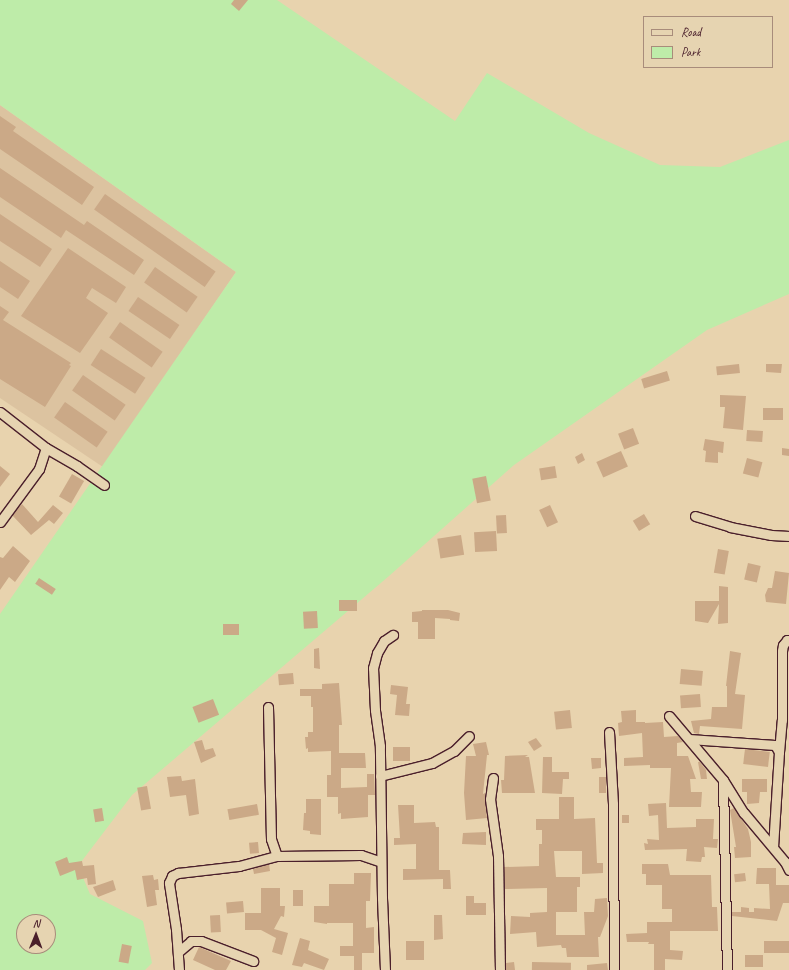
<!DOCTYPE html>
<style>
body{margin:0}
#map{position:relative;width:789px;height:970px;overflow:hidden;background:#e8d3ae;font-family:Caveat,sans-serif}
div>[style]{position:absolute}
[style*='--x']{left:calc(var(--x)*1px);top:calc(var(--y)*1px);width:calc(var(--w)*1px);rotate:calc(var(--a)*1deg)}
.built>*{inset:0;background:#dcc3a0}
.green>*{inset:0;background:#beeca9}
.building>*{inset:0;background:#cba987;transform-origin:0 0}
.roads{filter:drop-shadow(1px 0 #4a1f2b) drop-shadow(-1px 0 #4a1f2b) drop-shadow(0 1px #4a1f2b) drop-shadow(0 -1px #4a1f2b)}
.minor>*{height:9px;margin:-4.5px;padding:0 4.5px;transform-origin:4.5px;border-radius:4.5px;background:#e6d4b1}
span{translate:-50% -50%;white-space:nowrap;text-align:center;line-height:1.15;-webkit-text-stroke:3.5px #e6d4b1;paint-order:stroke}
.legend{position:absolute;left:643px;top:16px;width:130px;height:52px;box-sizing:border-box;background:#e6d4b1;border:1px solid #a88c7b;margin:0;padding:5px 7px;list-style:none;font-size:12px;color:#4a1f2b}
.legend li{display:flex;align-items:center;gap:8px;height:20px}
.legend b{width:20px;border:1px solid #a88c7b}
.north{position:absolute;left:16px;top:914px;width:40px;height:40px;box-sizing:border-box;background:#e6d4b1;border:1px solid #a88c7b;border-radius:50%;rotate:1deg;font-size:11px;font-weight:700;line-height:16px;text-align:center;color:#4a1f2b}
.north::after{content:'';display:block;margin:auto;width:14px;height:18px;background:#4a1f2b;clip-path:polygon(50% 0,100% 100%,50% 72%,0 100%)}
</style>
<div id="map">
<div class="built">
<div style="clip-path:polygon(0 105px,236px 272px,103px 467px,0 398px)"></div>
</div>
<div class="green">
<div style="clip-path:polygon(evenodd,0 0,277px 0,455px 121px,487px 73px,589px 133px,660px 165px,720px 167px,789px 140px,789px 294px,707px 330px,514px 465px,389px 576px,132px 795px,78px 866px,90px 894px,143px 921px,152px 963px,145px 970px,0 970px,0 614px,236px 272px,0 105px,0 0,24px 922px,48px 922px,48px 946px,24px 946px,24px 922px)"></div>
</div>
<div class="building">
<div style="clip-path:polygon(234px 0,248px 0,239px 11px,231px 4px)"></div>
<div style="clip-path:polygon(0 116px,16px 127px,13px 131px,94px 187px,82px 205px,0 149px)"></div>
<div style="clip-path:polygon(0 168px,84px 225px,87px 221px,144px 260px,134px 275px,66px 230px,61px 238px,0 197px)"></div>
<div style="left:105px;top:194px;width:135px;height:19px;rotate:35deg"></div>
<div style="clip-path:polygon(0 214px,52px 249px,40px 267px,0 241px)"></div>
<div style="clip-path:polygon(68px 248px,126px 287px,116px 303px,92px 288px,86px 298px,108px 313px,80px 353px,21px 316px)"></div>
<div style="clip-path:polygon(0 261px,30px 281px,18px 299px,0 287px)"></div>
<div style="left:155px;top:267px;width:52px;height:19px;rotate:35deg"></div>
<div style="left:138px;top:297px;width:50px;height:17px;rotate:34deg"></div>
<div style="clip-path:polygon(0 306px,9px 312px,3px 320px,71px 363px,69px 365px,71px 366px,45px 407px,0 379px)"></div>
<div style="left:120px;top:322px;width:52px;height:19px;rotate:35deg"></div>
<div style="left:101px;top:349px;width:53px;height:19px;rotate:33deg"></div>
<div style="left:739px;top:364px;width:9px;height:23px;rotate:84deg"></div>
<div style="clip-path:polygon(766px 364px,782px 364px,781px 373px,766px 372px)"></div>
<div style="left:667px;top:371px;width:10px;height:27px;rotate:73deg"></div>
<div style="left:83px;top:375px;width:52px;height:19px;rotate:35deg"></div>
<div style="clip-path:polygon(720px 395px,746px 396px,743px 430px,723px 428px,725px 407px,720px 407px)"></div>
<div style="left:65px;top:402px;width:52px;height:19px;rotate:35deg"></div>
<div style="left:763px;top:408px;width:20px;height:12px"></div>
<div style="left:633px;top:428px;width:17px;height:16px;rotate:69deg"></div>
<div style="left:747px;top:430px;width:16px;height:11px;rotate:4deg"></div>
<div style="clip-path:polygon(705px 439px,724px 442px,723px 453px,718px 452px,718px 463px,705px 462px,706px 451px,703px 450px)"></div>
<div style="clip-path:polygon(782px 448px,789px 449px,789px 456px,782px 455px)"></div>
<div style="left:621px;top:451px;width:17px;height:27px;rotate:66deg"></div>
<div style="clip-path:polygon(582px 453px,585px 460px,578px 464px,575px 457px)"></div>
<div style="left:747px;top:458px;width:16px;height:16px;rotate:15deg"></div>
<div style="clip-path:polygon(0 466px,10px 474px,0 487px)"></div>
<div style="left:555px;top:466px;width:12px;height:16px;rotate:81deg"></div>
<div style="left:72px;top:474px;width:14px;height:26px;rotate:30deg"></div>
<div style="left:486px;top:476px;width:25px;height:14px;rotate:79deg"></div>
<div style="clip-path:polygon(22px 504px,38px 522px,53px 505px,63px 513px,54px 524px,49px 520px,31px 535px,12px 515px)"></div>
<div style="left:550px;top:505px;width:19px;height:12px;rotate:65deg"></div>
<div style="left:644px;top:514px;width:12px;height:13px;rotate:59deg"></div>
<div style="left:506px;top:515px;width:18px;height:10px;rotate:87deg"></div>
<div style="left:496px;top:531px;width:20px;height:22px;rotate:87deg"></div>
<div style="left:461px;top:535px;width:20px;height:24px;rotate:81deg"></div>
<div style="clip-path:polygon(13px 546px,30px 561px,15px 582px,9px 577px,0 590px,0 557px,3px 558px)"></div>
<div style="left:718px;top:549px;width:11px;height:24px;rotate:10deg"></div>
<div style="left:748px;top:563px;width:13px;height:17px;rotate:13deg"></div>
<div style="clip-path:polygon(775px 571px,789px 573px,786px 604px,766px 602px,765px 595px,768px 588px,772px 588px)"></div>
<div style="left:39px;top:578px;width:20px;height:7px;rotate:33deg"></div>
<div style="clip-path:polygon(719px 586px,728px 587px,728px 623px,718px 624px,719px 604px,708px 623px,695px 621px,695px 601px,719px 601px)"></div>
<div style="left:339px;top:600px;width:18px;height:11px"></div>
<div style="clip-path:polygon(422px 610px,448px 610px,460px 613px,459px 621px,450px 620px,450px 619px,435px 618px,435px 639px,418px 639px,418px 622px,412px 622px,412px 612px,422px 611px)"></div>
<div style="left:317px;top:611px;width:17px;height:14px;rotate:87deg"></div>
<div style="left:223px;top:624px;width:16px;height:11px"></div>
<div style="clip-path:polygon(319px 648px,320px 669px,314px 668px,314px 649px)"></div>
<div style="clip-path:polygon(730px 651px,741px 653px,735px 694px,745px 695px,742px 729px,700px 726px,699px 734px,694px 733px,691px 721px,711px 719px,712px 707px,727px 707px,727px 686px,726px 686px)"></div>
<div style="left:681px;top:669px;width:22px;height:15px;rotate:5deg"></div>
<div style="left:293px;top:673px;width:11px;height:15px;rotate:85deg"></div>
<div style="clip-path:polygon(339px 683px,342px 725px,339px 725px,339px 753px,365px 753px,366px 768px,341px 768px,341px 788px,367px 787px,367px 774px,374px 774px,375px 795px,368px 795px,368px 817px,341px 819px,341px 813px,338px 814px,338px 797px,327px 797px,327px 775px,331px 775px,331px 751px,308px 752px,308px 748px,306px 749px,305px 737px,308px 737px,308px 732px,313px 732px,313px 707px,311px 707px,311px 696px,300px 696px,300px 689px,322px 689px,322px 684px)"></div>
<div style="clip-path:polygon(391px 685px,408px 687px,406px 704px,410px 704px,409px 716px,395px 715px,397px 695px,390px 694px)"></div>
<div style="left:700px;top:694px;width:13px;height:20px;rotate:86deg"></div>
<div style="left:213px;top:699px;width:17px;height:22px;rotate:69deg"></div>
<div style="left:570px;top:710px;width:18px;height:16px;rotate:84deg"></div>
<div style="clip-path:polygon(636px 710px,636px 722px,645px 722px,645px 723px,663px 722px,664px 737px,678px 736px,683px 742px,677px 743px,677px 756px,688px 756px,696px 779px,690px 779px,691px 792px,702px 792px,701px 807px,669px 807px,671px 768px,650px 768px,650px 765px,624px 766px,624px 758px,643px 757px,642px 733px,619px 736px,618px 723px,622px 722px,621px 711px)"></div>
<div style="clip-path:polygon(536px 738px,542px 746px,534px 751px,528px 742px)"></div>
<div style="clip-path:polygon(202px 740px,205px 750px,213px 748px,216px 756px,201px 763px,194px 742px)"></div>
<div style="clip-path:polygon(486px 742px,489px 755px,487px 755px,483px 794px,485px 793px,487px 818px,466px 820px,464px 793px,466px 756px,476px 756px,473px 744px)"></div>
<div style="left:410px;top:747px;width:14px;height:17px;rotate:90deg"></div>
<div style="left:745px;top:749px;width:25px;height:15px;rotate:7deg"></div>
<div style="clip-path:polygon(528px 755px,525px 757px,529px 757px,535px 793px,502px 793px,501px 780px,504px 780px,505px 756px)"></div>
<div style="clip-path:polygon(543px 757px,552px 757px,552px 772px,569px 772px,569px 779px,563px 779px,562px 794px,542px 793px)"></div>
<div style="clip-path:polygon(591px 758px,601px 758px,601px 768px,592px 769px)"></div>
<div style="clip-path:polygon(698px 762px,700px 762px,706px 770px,707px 779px,701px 779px)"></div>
<div style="clip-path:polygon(181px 776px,182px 781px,195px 779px,199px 814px,189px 816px,186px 795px,170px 797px,167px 777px)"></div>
<div style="left:599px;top:777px;width:7px;height:16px"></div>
<div style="clip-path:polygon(742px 779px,767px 779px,767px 792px,760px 792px,759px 803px,747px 804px,747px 792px,742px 792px)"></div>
<div style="left:147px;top:786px;width:23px;height:10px;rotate:80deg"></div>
<div style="clip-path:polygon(559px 797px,574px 797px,574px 819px,595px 818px,597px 863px,603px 863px,603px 873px,582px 874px,582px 851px,554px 851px,556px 877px,580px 877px,580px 887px,577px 887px,577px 912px,556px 912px,556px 935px,585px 935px,584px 912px,594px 912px,595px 899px,607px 898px,608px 916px,600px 937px,598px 937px,599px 957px,567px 957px,566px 948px,562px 948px,561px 945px,537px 947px,536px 932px,510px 934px,511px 916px,530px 917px,530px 913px,547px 912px,547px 888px,505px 889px,504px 867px,539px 866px,539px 844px,542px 844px,542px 830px,536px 830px,536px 819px,559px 819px)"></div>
<div style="clip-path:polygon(306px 799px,321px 799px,321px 835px,310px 834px,310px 831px,303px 830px,304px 813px,306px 813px)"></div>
<div style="clip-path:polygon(666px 803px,667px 828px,696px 827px,696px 819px,714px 819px,713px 839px,718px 839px,717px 848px,704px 847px,705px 857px,702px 857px,701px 862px,686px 861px,687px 849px,645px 850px,644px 843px,648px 844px,647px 839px,659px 840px,658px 815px,649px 816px,648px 804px)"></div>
<div style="left:257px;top:804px;width:11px;height:30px;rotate:80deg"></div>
<div style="clip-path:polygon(398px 805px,414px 805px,414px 823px,435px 822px,436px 827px,439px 827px,439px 870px,450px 870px,451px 889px,443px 889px,443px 879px,403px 880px,403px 869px,416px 869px,416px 844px,394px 845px,394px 838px,400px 838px)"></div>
<div style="left:102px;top:808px;width:13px;height:9px;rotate:81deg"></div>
<div style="clip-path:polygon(734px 808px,748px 829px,751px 842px,751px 857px,735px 858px,734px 847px,736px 847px,730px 810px)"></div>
<div style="left:622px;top:815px;width:7px;height:8px"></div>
<div style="clip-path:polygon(486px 832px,486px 845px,462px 844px,463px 833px)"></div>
<div style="left:258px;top:842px;width:11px;height:9px;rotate:85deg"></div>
<div style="clip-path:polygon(67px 857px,69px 863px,82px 861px,83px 866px,94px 865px,96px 884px,88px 885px,87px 878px,77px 880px,75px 870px,60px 876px,55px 862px)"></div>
<div style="clip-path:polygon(269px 864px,270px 871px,254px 874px,253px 869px)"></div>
<div style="clip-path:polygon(642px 864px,668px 864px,670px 875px,711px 875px,712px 907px,717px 907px,718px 931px,670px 931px,670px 950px,683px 951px,682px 960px,665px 959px,665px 970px,654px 970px,654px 944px,648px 944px,649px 942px,627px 942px,626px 934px,647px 933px,647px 922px,672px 922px,672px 909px,662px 909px,662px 885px,646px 885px,646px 874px,642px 874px)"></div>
<div style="clip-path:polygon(757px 868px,776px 868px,776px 885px,789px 885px,789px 903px,783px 903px,777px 921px,732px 916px,732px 912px,741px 912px,741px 907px,749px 908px,749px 912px,754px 912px,754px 908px,770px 909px,769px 884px,756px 884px)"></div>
<div style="clip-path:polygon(354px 873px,371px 873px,370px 901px,366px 901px,366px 928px,374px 927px,374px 953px,362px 953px,362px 970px,354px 970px,354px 956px,340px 956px,340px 946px,353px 946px,353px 923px,327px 923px,327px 924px,314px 922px,314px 906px,329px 906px,329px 884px,354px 884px)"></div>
<div style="left:745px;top:873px;width:8px;height:11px;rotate:83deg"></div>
<div style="clip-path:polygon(153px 875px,154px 880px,158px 879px,159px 890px,155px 890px,157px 905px,147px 907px,142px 876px)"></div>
<div style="clip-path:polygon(113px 880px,116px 890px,98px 897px,93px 887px)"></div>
<div style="clip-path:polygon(261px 888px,280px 888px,280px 906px,285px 906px,284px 917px,281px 916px,274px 929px,288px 933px,282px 955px,272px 952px,276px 938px,261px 930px,245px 930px,245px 913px,261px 913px)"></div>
<div style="left:293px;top:890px;width:10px;height:16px"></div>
<div style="clip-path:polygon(466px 896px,474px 896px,474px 903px,486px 903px,486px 915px,466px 915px)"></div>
<div style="left:243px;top:901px;width:11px;height:17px;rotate:85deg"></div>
<div style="left:220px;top:915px;width:17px;height:10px;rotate:87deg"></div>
<div style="clip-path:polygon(434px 915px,442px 915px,443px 939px,434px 940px)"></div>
<div style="clip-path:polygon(300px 938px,310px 941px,308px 950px,329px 959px,324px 970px,304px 963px,302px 967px,292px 965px)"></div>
<div style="left:406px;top:941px;width:18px;height:19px"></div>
<div style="left:764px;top:941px;width:25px;height:12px"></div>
<div style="left:122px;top:944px;width:10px;height:18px;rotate:11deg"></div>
<div style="clip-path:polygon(199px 947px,231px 961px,226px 970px,215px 970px,193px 960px)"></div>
<div style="left:745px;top:955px;width:18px;height:12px"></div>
<div style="clip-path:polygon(514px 962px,515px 970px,506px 970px,506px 963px)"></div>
<div style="left:532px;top:962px;width:39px;height:8px;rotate:1deg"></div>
<div style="clip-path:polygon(607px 963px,608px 970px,587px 970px,587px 965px)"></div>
</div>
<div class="roads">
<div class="minor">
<div style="--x:0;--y:412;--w:58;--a:38"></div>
<div style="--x:46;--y:448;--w:36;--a:30"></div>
<div style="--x:77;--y:466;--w:33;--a:35"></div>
<div style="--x:695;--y:516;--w:37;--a:17"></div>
<div style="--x:730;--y:527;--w:42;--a:11"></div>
<div style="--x:771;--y:535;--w:18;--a:3"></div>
<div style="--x:0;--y:522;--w:66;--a:-53.7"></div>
<div style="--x:39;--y:469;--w:22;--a:-72"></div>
<div style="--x:268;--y:707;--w:132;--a:88.7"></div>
<div style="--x:271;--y:839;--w:18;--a:71"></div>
<div style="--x:277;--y:856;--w:84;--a:-0.7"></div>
<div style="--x:361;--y:855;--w:21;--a:19"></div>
<div style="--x:669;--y:716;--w:84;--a:49.8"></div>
<div style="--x:723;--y:780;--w:39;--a:58"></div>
<div style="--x:744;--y:813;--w:64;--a:50.1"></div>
<div style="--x:785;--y:862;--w:9;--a:63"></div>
<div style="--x:609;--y:732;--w:72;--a:86.8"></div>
<div style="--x:613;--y:804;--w:166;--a:89.7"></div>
<div style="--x:689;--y:739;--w:86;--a:4"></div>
<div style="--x:775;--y:745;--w:8;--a:60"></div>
<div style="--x:779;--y:752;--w:95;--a:93.6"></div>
<div style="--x:779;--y:752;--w:32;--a:-85"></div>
<div style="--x:782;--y:720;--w:69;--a:-90"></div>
<div style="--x:782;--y:651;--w:6;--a:-81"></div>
<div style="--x:783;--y:645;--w:6;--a:-51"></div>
<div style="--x:787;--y:640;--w:2;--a:0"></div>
<div style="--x:380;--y:776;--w:54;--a:-14"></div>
<div style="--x:432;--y:763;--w:25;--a:-29"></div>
<div style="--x:454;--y:751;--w:21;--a:-45"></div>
<div style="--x:493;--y:778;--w:21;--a:98"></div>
<div style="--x:490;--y:799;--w:58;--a:82"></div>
<div style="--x:498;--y:856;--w:114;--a:89"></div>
<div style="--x:723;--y:781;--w:189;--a:88.8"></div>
<div style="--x:178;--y:952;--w:17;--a:-40"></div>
<div style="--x:191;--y:941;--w:10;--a:0"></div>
<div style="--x:201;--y:941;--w:56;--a:21"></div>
<div style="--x:179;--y:970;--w:41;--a:-94.2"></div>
<div style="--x:176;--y:929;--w:47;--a:-98.7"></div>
<div style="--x:169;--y:883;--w:8;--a:-67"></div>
<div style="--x:172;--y:876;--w:7;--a:-27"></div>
<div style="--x:178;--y:873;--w:61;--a:-6.5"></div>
<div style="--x:239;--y:866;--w:39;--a:-15"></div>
<div style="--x:385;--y:970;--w:72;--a:-92.4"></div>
<div style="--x:382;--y:898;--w:152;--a:-90.8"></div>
<div style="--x:380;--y:746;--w:36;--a:-98"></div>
<div style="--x:375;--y:710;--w:42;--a:-92.7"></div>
<div style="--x:373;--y:668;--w:16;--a:-75"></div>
<div style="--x:377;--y:653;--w:14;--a:-60"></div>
<div style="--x:384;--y:641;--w:11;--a:-34"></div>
</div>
</div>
<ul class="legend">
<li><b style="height:5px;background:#e6d4b1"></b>Road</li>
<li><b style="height:11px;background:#beeca9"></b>Park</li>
</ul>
<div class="north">N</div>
</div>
